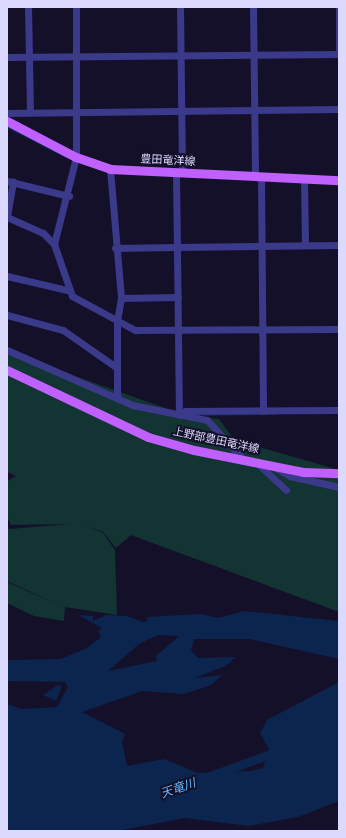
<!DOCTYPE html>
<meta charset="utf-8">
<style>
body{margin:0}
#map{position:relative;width:346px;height:838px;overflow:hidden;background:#14102a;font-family:Mulish,"Noto Sans JP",sans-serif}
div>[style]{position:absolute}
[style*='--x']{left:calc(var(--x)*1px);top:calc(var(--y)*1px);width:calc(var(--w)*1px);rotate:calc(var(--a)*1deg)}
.green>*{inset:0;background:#123432}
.water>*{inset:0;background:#0b254e}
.stream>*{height:1.5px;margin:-0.75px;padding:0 0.75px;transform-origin:0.75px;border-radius:0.75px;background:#0b254e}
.river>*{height:9px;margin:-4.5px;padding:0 4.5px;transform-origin:4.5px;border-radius:4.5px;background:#0b254e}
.minor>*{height:7px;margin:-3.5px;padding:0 3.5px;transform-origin:3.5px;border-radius:3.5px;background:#3a398a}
.major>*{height:9px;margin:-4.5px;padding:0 4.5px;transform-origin:4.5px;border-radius:4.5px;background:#c060ff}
span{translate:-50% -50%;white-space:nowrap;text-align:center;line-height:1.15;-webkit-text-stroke:4px #14102a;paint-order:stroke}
.street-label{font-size:11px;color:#dcd9ff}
.water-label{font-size:12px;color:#67bcff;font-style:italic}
.frame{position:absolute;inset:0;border:8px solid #dcd9ff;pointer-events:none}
</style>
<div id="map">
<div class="green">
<div style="clip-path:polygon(7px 352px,185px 415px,219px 419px,232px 437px,249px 444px,339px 470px,339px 612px,131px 535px,116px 548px,103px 532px,86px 526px,103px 533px,115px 550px,117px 615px,65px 607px,64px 621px,34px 616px,7px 603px,7px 582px,59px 605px,7px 581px,7px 525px,9px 529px,70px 524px,11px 525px,7px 517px,7px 481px,16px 476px,7px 472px)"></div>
</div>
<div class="water">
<div style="clip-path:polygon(evenodd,244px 611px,339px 621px,339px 659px,250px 639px,194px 639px,191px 650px,198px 658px,236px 657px,225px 666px,195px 678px,222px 675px,211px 685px,184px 694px,142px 691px,82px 712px,125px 734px,122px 742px,127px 766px,164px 759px,198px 773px,251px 771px,263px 768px,269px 749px,260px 733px,267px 720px,339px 682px,339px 801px,298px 817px,249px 826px,185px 818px,117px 831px,7px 831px,7px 704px,22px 709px,57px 707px,68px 687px,65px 682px,7px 681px,7px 660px,61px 659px,87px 648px,101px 637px,98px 632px,102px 628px,78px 615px,93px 616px,93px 621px,106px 615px,127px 616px,143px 622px,147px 621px,147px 617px,201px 614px,218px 618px,244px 611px,158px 635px,179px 636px,156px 656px,157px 661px,108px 671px,139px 644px,158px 635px)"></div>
<div style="clip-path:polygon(58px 685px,62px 686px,56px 701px,43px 695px)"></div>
</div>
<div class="stream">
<div style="--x:7;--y:127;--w:66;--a:27"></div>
<div style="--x:203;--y:415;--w:74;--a:-0.8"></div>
</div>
<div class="river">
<div style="--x:210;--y:776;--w:72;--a:-20.2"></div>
</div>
<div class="minor">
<div style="--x:28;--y:7;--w:104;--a:88.9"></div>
<div style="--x:180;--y:7;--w:166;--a:89.3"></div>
<div style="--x:253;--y:7;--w:170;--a:89.3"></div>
<div style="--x:339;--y:7;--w:47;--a:90"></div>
<div style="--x:7;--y:57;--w:332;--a:-0.5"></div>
<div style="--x:7;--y:113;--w:332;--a:-0.7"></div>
<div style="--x:110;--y:169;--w:129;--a:85.1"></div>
<div style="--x:121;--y:298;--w:23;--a:100"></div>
<div style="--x:117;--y:321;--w:77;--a:90"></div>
<div style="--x:261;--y:178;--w:233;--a:89.5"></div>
<div style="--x:304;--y:179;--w:66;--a:89.1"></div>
<div style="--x:7;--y:181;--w:64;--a:13.6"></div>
<div style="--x:7;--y:216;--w:35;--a:-80"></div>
<div style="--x:7;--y:217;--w:39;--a:24"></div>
<div style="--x:43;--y:233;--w:16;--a:45"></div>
<div style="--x:54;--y:244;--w:55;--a:70.9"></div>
<div style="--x:72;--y:296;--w:72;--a:28.4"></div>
<div style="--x:135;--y:330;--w:204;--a:-0.3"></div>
<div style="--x:54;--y:244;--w:90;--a:-75.8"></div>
<div style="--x:76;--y:157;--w:150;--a:-90"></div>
<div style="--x:115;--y:248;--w:62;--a:-0.9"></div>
<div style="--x:177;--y:247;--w:74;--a:-90.8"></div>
<div style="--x:7;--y:276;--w:62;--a:13.1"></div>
<div style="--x:121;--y:298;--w:57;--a:-1"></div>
<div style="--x:7;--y:315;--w:58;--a:15"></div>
<div style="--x:63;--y:330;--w:66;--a:35.1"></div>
<div style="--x:7;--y:350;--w:137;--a:23.7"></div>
<div style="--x:132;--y:405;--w:76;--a:11.3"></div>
<div style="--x:207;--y:420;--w:52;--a:47.4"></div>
<div style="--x:185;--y:411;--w:154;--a:-0.4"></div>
<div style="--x:179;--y:415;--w:168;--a:-90.7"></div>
<div style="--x:177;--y:247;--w:162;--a:-0.7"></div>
<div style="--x:256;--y:462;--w:41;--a:43"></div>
<div style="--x:272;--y:466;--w:21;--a:29"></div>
<div style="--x:290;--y:476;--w:50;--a:12.7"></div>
</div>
<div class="major">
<div style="--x:7;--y:121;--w:78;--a:27.6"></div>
<div style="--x:76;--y:157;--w:36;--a:19"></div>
<div style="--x:110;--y:169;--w:229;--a:2.8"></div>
<div style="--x:7;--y:370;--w:156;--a:25.4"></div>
<div style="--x:148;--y:437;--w:48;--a:15.8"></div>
<div style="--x:194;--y:450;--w:111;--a:11.4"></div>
<div style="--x:303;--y:472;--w:36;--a:2"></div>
</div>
<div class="street-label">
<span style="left:168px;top:160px;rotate:3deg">豊田竜洋線</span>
<span style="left:216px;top:440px;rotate:12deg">上野部豊田竜洋線</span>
</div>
<div class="water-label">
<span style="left:178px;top:788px;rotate:-19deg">天竜川</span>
</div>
<div class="frame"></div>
</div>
